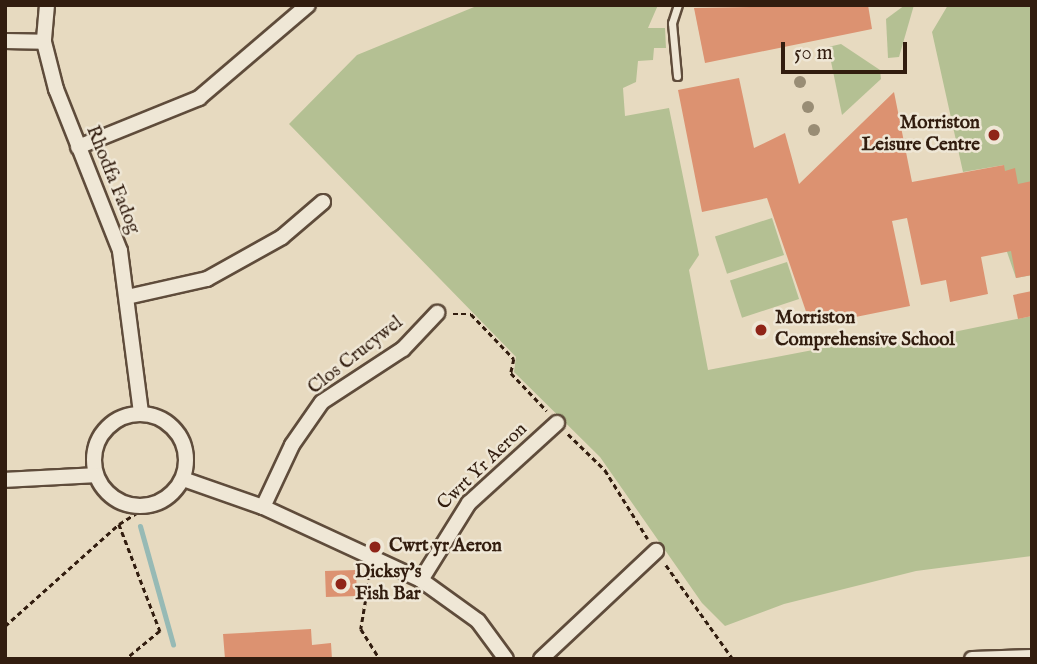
<!DOCTYPE html>
<style>
body{margin:0}
#map{position:relative;width:1037px;height:664px;overflow:hidden;background:#e7dac0;font-family:"IM FELL English",serif}
div>[style]{position:absolute}
[style*='--x']{left:calc(var(--x)*1px);top:calc(var(--y)*1px);width:calc(var(--w)*1px);rotate:calc(var(--a)*1deg)}
.green>*{inset:0;background:#b4c093;transform-origin:0 0}
.stream>*{height:5px;margin:-2.5px;padding:0 2.5px;transform-origin:2.5px;border-radius:2.5px;background:#97bab5}
.building>*{inset:0;background:#dc9271;transform-origin:0 0}
.path>*{height:2.5px;margin-top:-1.25px;transform-origin:0;background:repeating-linear-gradient(90deg,#321d0f 0 5px,transparent 0 8.5px)}
.roads{filter:drop-shadow(2px 0 #5f4c3b) drop-shadow(-2px 0 #5f4c3b) drop-shadow(0 2px #5f4c3b) drop-shadow(0 -2px #5f4c3b)}
.lane>*{height:7px;margin:-3.5px;padding:0 3.5px;transform-origin:3.5px;border-radius:3.5px;background:#efe7d6}
.street>*{height:14px;margin:-7px;padding:0 7px;transform-origin:7px;border-radius:7px;background:#efe7d6}
.street>.ring{margin:-7px;padding:0;box-sizing:content-box;background:none;border:14px solid #efe7d6;border-radius:50%}
.trees>*{width:12px;height:12px;margin:-6px;border-radius:50%;background:#998d75}
.dots>*{width:19px;height:19px;translate:-50% -50%;box-sizing:border-box;border:4px solid #efe7d6;border-radius:50%}
span{translate:-50% -50%;white-space:nowrap;text-align:center;line-height:1.15;-webkit-text-stroke:5px #efe7d6;paint-order:stroke}
.poi-label{font-size:19px;color:#321d0f;font-weight:700}
.right{translate:-100% -50%;text-align:right}
.left{translate:0 -50%;text-align:left}
.street-label{font-size:19px;color:#321d0f}
.frame{position:absolute;inset:0;border:7px solid #321d0f;pointer-events:none}
.scale{position:absolute;left:781px;top:42px;width:126px;height:32px;box-sizing:border-box;border:4px solid #321d0f;border-top:0;padding-left:9px;font-size:21px;line-height:24px;white-space:nowrap;color:#321d0f;-webkit-text-stroke:5px #efe7d6;paint-order:stroke}
</style>
<div id="map">
<div class="green">
<div style="clip-path:polygon(479px 5px,658px 5px,648px 28px,665px 28px,666px 48px,654px 48px,653px 60px,638px 61px,636px 82px,623px 88px,625px 116px,669px 108px,699px 255px,689px 270px,708px 370px,886px 336px,900px 343px,1032px 316px,1032px 556px,916px 571px,784px 604px,725px 626px,702px 603px,600px 457px,514px 372px,516px 357px,289px 124px,357px 55px)"></div>
<div style="clip-path:polygon(905px 5px,914px 5px,899px 57px,888px 58px,886px 19px)"></div>
<div style="clip-path:polygon(948px 5px,1032px 5px,1032px 275px,1016px 278px,1007px 252px,994px 185px,1004px 165px,963px 172px,932px 32px)"></div>
<div style="clip-path:polygon(841px 44px,880px 70px,881px 79px,842px 115px,828px 47px)"></div>
<div style="left:772px;top:218px;width:39px;height:60px;rotate:72deg"></div>
<div style="left:787px;top:262px;width:39px;height:60px;rotate:72deg"></div>
</div>
<div class="stream">
<div style="--x:140;--y:526;--w:123;--a:74.4"></div>
</div>
<div class="building">
<div style="clip-path:polygon(868px 5px,872px 29px,705px 63px,694px 8px)"></div>
<div style="clip-path:polygon(739px 78px,754px 148px,785px 133px,799px 184px,894px 92px,912px 182px,1004px 165px,1005px 171px,1015px 168px,1018px 184px,1032px 181px,1032px 275px,1016px 278px,1011px 251px,981px 257px,988px 294px,950px 302px,946px 280px,921px 285px,907px 218px,892px 221px,910px 306px,811px 326px,767px 198px,702px 212px,678px 90px)"></div>
<div style="clip-path:polygon(1032px 291px,1032px 316px,1018px 319px,1013px 295px)"></div>
<div style="left:356px;top:570px;width:26px;height:31px;rotate:88deg"></div>
<div style="clip-path:polygon(311px 629px,312px 645px,331px 643px,332px 659px,225px 659px,223px 634px)"></div>
</div>
<div class="path">
<div style="--x:453;--y:314;--w:18;--a:0"></div>
<div style="--x:471;--y:314;--w:62;--a:46.3"></div>
<div style="--x:514;--y:359;--w:14;--a:102"></div>
<div style="--x:511;--y:373;--w:52;--a:46.5"></div>
<div style="--x:568;--y:434;--w:52;--a:44.2"></div>
<div style="--x:605;--y:470;--w:81;--a:58.1"></div>
<div style="--x:119;--y:524;--w:115;--a:69"></div>
<div style="--x:160;--y:631;--w:44;--a:140.5"></div>
<div style="--x:666;--y:565;--w:115;--a:54.5"></div>
<div style="--x:370;--y:575;--w:55;--a:99.5"></div>
<div style="--x:361;--y:629;--w:36;--a:58"></div>
<div style="--x:5;--y:626;--w:153;--a:-41.8"></div>
<div style="--x:119;--y:524;--w:34;--a:-32"></div>
</div>
<div class="roads">
<div class="lane">
<div style="--x:677;--y:76;--w:53;--a:-95.4"></div>
<div style="--x:672;--y:23;--w:19;--a:-72"></div>
</div>
<div class="street">
<div style="--x:47;--y:5;--w:37;--a:95"></div>
<div style="--x:44;--y:42;--w:49;--a:75.7"></div>
<div style="--x:56;--y:89;--w:174;--a:68.4"></div>
<div style="--x:120;--y:251;--w:163;--a:82.6"></div>
<div style="--x:5;--y:41;--w:39;--a:1"></div>
<div style="--x:78;--y:147;--w:131;--a:-22"></div>
<div style="--x:199;--y:98;--w:143;--a:-40.5"></div>
<div style="--x:127;--y:297;--w:82;--a:-12.7"></div>
<div style="--x:207;--y:279;--w:86;--a:-29.2"></div>
<div style="--x:282;--y:237;--w:54;--a:-40.5"></div>
<div class="ring" style="left:94px;top:414px;width:78px;height:78px"></div>
<div style="--x:183;--y:479;--w:85;--a:19.3"></div>
<div style="--x:263;--y:507;--w:174;--a:24.8"></div>
<div style="--x:421;--y:580;--w:70;--a:35.7"></div>
<div style="--x:478;--y:621;--w:47;--a:53.6"></div>
<div style="--x:5;--y:480;--w:91;--a:-3.1"></div>
<div style="--x:263;--y:507;--w:68;--a:-64.9"></div>
<div style="--x:292;--y:445;--w:52;--a:-55.1"></div>
<div style="--x:322;--y:402;--w:97;--a:-33.2"></div>
<div style="--x:403;--y:349;--w:50;--a:-46.6"></div>
<div style="--x:421;--y:580;--w:91;--a:-58.1"></div>
<div style="--x:469;--y:503;--w:119;--a:-42.3"></div>
<div style="--x:541;--y:659;--w:158;--a:-43.2"></div>
<div style="--x:972;--y:659;--w:60;--a:-1.9"></div>
</div>
</div>
<div class="trees">
<div style="left:800px;top:82px"></div>
<div style="left:808px;top:107px"></div>
<div style="left:814px;top:130px"></div>
</div>
<div class="dots">
<div style="left:994px;top:135px;background:#8f2418"></div>
<div style="left:761px;top:330px;background:#8f2418"></div>
<div style="left:375px;top:547px;background:#8f2418"></div>
<div style="left:341px;top:584px;background:#8f2418"></div>
</div>
<div class="poi-label">
<span class="right" style="left:980px;top:135px">Morriston<br>Leisure Centre</span>
<span class="left" style="left:775px;top:330px">Morriston<br>Comprehensive School</span>
<span class="left" style="left:389px;top:547px">Cwrt yr Aeron</span>
<span class="left" style="left:355px;top:584px">Dicksy's<br>Fish Bar</span>
</div>
<div class="street-label">
<span style="left:112px;top:180px;rotate:68deg">Rhodfa Fadog</span>
<span style="left:356px;top:356px;rotate:-38deg">Clos Crucywel</span>
<span style="left:483px;top:467px;rotate:-44deg">Cwrt Yr Aeron</span>
</div>
<div class="frame"></div>
<div class="scale">50 m</div>
</div>
